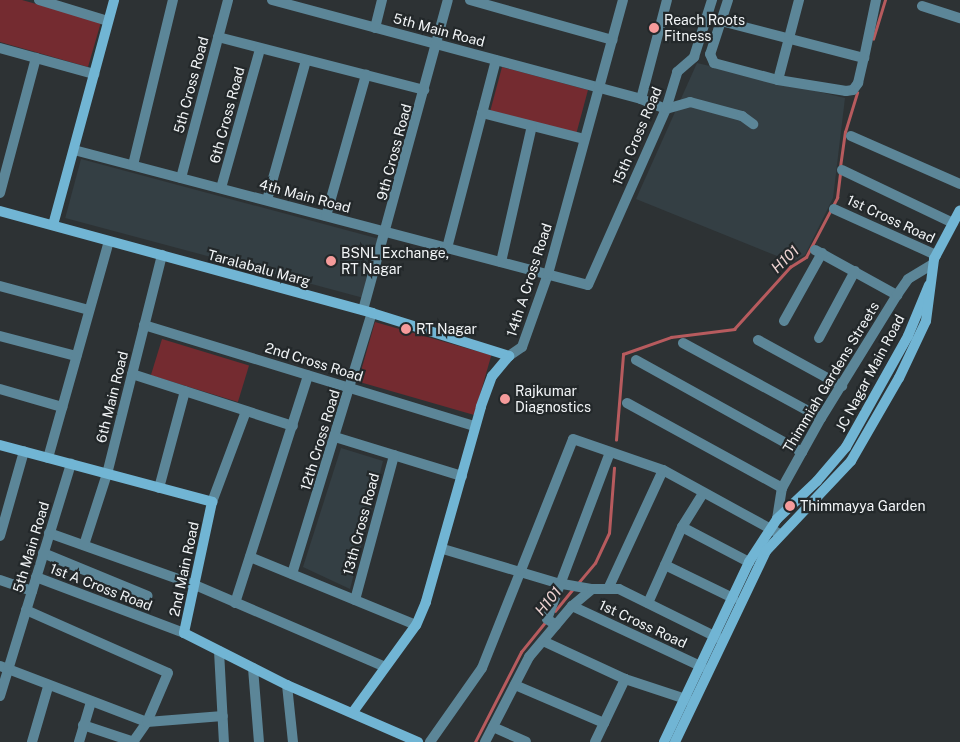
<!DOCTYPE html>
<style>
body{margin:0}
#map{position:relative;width:960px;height:742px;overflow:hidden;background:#2d3234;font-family:"Public Sans",sans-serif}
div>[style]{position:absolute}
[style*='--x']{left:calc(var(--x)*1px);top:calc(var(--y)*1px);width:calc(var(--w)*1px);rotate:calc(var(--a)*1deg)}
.built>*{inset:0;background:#343f44;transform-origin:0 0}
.green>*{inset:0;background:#742b30;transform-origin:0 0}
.stream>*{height:2.5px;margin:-1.25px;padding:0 1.25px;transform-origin:1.25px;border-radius:1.25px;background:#b75b5e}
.street>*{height:10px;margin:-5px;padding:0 5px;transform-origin:5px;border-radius:5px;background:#5c8698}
.secondary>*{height:10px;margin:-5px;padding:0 5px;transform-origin:5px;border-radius:5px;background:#71b5d4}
.dots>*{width:14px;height:14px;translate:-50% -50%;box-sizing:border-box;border:2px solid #23282a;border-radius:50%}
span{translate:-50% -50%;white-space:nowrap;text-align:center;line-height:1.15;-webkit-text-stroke:4.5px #23282a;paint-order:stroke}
.poi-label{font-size:14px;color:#f2f5f7}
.left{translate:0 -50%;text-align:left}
.street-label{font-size:14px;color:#f2f5f7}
.water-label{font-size:15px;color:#eed3d2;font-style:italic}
</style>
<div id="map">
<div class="built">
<div style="clip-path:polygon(697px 63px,845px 98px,833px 198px,805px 255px,792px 262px,636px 199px)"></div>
<div style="left:81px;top:159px;width:308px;height:61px;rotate:15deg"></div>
<div style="clip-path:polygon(341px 448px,383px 461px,350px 589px,303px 567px)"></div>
</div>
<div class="green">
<div style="clip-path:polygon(0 0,22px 0,101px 22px,88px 67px,0 42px)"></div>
<div style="left:502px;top:67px;width:89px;height:45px;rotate:15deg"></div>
<div style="left:375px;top:322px;width:121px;height:62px;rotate:16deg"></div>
<div style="left:162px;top:339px;width:91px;height:38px;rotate:17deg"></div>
</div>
<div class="stream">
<div style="--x:873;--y:39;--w:41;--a:-72.9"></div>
<div style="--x:840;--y:167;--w:35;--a:-82"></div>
<div style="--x:845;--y:132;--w:41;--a:-72.9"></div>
<div style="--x:616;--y:440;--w:86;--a:-85.3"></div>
<div style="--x:623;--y:354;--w:51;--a:-19.5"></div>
<div style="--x:671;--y:337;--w:64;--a:-7.2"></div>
<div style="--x:734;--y:329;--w:84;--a:-47.9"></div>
<div style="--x:790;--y:267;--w:19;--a:-32"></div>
<div style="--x:806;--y:257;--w:67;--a:-62.3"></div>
<div style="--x:837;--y:198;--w:25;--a:-83"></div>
<div style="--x:579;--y:582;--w:25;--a:-50"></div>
<div style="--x:595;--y:563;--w:33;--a:-65"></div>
<div style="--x:609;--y:533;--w:65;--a:-85.6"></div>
<div style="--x:555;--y:611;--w:28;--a:-51"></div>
<div style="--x:475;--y:742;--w:101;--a:-62.9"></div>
<div style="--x:521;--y:652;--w:40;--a:-51"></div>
</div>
<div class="street">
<div style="--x:39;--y:0;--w:72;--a:16.9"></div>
<div style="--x:272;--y:0;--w:382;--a:15"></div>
<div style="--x:641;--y:99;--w:27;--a:22"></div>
<div style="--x:666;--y:109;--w:25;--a:-16"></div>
<div style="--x:690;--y:102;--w:54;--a:15.1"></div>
<div style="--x:742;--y:116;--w:14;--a:36"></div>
<div style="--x:470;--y:0;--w:148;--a:15.7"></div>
<div style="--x:728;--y:0;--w:22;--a:108"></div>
<div style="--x:721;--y:21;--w:148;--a:14.5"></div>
<div style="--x:864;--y:58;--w:59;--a:-78.3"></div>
<div style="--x:922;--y:6;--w:40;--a:18"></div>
<div style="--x:721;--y:21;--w:35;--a:108"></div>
<div style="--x:710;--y:54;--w:10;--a:66"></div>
<div style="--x:714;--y:63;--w:66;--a:14.9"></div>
<div style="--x:778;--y:80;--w:69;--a:9.2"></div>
<div style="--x:846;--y:91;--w:7;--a:-8"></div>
<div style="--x:853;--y:90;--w:9;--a:-54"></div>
<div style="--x:858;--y:83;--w:26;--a:-77"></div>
<div style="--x:375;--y:28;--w:29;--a:-76"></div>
<div style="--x:218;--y:37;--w:213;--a:14.4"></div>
<div style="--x:0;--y:48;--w:98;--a:15.5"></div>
<div style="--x:778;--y:80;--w:83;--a:-75.3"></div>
<div style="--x:641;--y:99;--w:102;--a:-75.3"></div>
<div style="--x:482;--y:113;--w:105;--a:14.3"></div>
<div style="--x:851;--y:136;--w:119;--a:23.8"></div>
<div style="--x:74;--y:150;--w:531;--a:14.72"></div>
<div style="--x:588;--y:285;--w:193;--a:-66.1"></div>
<div style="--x:666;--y:109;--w:39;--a:-73"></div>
<div style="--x:677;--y:72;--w:23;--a:-41"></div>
<div style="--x:694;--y:57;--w:60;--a:-72.5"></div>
<div style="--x:133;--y:165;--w:170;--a:-76.4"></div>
<div style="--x:842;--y:170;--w:123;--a:25.5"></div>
<div style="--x:181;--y:178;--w:184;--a:-75.2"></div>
<div style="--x:221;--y:188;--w:144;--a:-74.3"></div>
<div style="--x:0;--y:193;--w:140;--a:-75.1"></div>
<div style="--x:267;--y:200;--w:145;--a:-74.4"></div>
<div style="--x:834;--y:209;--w:112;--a:24.3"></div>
<div style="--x:326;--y:216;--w:147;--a:-74.2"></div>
<div style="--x:447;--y:248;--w:194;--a:-75.4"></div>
<div style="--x:815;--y:250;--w:94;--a:28.8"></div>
<div style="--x:501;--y:262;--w:139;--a:-77.2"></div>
<div style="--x:0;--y:286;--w:92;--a:15.1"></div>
<div style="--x:363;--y:310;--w:321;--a:-74.7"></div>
<div style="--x:784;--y:321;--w:78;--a:-60.8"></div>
<div style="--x:144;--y:325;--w:346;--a:17"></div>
<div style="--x:0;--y:336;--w:79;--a:14.7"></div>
<div style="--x:819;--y:338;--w:76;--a:-61.8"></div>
<div style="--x:758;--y:340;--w:96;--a:28.7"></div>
<div style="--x:683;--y:343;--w:157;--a:28.5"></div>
<div style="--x:509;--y:356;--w:16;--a:-35"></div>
<div style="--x:522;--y:347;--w:77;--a:-70.4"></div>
<div style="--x:548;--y:274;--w:284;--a:-74.7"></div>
<div style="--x:636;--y:360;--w:190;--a:29"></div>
<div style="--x:132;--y:374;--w:169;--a:17.9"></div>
<div style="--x:0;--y:389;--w:65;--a:16.2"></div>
<div style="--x:627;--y:403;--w:177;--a:28.7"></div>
<div style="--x:335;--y:437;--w:133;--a:17.1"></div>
<div style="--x:48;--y:458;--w:225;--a:-74.3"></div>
<div style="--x:159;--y:488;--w:100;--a:-75"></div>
<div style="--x:212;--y:502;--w:97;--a:-69.5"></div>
<div style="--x:777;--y:519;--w:31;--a:-81"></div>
<div style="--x:782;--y:488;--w:80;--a:-60.9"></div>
<div style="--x:821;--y:418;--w:145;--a:-58.3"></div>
<div style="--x:897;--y:295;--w:19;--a:-55"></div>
<div style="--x:908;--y:279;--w:29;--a:-31"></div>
<div style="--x:682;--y:527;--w:76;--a:27.6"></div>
<div style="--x:49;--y:533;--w:155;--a:19.6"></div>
<div style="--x:195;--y:585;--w:205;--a:23.3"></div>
<div style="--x:0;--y:536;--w:88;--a:-74.2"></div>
<div style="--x:84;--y:545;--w:75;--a:-72.1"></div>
<div style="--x:107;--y:474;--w:226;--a:-75.9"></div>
<div style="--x:443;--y:549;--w:119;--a:16.6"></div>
<div style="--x:557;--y:583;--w:36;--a:10"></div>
<div style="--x:43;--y:553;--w:113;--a:22.3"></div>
<div style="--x:250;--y:557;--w:179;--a:22.3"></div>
<div style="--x:665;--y:565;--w:76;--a:25.9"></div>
<div style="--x:292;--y:574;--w:273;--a:-73"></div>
<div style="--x:36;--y:577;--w:158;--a:20.7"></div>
<div style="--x:0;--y:580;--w:34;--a:19"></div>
<div style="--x:608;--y:589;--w:131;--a:-65.2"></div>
<div style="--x:355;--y:600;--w:150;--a:-74.9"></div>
<div style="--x:235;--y:603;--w:239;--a:-72.2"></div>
<div style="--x:648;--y:603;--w:83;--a:-65.9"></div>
<div style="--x:682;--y:527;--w:39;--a:-58"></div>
<div style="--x:572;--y:606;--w:144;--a:25.1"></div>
<div style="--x:26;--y:610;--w:155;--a:23.9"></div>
<div style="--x:168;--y:673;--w:53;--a:113.2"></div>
<div style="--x:147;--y:722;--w:24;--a:125"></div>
<div style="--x:556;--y:625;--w:11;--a:-146"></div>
<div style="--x:547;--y:619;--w:178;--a:-69.3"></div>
<div style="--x:543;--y:641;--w:90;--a:24.9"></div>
<div style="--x:625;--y:679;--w:71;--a:18.2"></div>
<div style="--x:219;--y:651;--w:91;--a:86.9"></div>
<div style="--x:0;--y:666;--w:157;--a:20.9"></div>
<div style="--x:147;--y:722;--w:76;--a:-4.5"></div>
<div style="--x:253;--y:668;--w:74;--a:85.4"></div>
<div style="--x:287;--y:685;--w:57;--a:84"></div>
<div style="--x:515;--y:685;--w:97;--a:23.1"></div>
<div style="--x:0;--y:696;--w:243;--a:-73"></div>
<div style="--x:83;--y:725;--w:54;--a:18.4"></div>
<div style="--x:493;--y:727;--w:36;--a:24"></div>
<div style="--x:32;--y:742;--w:57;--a:-73.8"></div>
<div style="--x:79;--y:742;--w:42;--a:-73.3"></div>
<div style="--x:430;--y:742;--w:90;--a:-54.9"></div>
<div style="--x:482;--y:668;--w:246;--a:-68.3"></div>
<div style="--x:573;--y:439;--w:95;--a:19"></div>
<div style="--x:663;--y:470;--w:133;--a:28.7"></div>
<div style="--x:485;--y:742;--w:96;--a:-62.6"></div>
<div style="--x:529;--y:657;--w:67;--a:-49.9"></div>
<div style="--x:572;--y:606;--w:26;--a:-40"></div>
<div style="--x:592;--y:589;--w:27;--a:0"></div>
<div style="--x:619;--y:589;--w:113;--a:26.3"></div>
<div style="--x:595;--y:742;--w:70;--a:-64.5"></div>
</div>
<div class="secondary">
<div style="--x:0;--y:211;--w:386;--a:15.3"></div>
<div style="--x:372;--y:313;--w:144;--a:17.4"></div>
<div style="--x:509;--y:356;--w:26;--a:130"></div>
<div style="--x:492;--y:376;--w:33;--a:110"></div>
<div style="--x:481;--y:407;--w:203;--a:105.8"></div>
<div style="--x:426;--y:602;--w:25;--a:113"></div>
<div style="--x:416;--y:625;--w:107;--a:125.9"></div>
<div style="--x:53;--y:225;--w:233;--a:-74.8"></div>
<div style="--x:0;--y:445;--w:220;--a:15"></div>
<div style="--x:212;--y:502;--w:134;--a:102.1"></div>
<div style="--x:184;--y:633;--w:115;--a:26.8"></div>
<div style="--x:287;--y:685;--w:143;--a:23.5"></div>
<div style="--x:664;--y:742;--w:199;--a:-64.7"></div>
<div style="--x:749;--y:562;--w:51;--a:-56.9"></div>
<div style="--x:777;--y:519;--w:55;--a:-43.5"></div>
<div style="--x:817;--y:481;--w:45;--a:-49.5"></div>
<div style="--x:846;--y:447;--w:127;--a:-60.8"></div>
<div style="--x:908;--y:336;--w:55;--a:-67.6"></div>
<div style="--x:675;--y:742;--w:212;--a:-64.5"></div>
<div style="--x:766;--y:551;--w:124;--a:-46.6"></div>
<div style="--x:851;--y:461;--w:96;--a:-60"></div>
<div style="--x:899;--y:378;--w:63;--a:-64.7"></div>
<div style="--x:926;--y:321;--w:63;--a:-82.6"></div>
<div style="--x:934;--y:259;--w:55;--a:-62"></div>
</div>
<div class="dots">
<div style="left:654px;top:28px;background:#f59b9b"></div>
<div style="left:331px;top:261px;background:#f59b9b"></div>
<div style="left:406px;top:329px;background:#f59b9b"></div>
<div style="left:505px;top:399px;background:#f59b9b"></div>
<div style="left:790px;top:506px;background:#f59b9b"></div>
</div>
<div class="poi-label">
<span class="left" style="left:664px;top:28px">Reach Roots<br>Fitness</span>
<span class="left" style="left:341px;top:261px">BSNL Exchange,<br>RT Nagar</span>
<span class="left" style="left:416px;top:329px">RT Nagar</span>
<span class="left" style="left:515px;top:399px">Rajkumar<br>Diagnostics</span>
<span class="left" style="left:800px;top:506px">Thimmayya Garden</span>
</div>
<div class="street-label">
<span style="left:439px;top:30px;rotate:15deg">5th Main Road</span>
<span style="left:191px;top:85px;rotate:-75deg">5th Cross Road</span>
<span style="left:227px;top:115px;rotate:-75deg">6th Cross Road</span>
<span style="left:637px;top:136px;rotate:-67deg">15th Cross Road</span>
<span style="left:394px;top:152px;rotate:-75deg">9th Cross Road</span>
<span style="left:305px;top:196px;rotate:15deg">4th Main Road</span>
<span style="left:891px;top:219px;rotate:25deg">1st Cross Road</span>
<span style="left:259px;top:268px;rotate:15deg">Taralabalu Marg</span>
<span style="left:529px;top:280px;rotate:-72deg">14th A Cross Road</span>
<span style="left:314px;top:362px;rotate:17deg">2nd Cross Road</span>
<span style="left:870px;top:373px;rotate:-62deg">JC Nagar Main Road</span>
<span style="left:831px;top:377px;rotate:-59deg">Thimmiah Gardens Streets</span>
<span style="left:112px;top:397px;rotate:-76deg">6th Main Road</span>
<span style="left:320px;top:440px;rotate:-73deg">12th Cross Road</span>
<span style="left:361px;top:524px;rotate:-75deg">13th Cross Road</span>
<span style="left:31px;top:547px;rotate:-73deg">5th Main Road</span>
<span style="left:184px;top:569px;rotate:-78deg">2nd Main Road</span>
<span style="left:101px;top:587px;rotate:21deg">1st A Cross Road</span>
<span style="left:643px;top:624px;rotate:25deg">1st Cross Road</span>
</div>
<div class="water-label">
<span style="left:785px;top:259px;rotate:-44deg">H101</span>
<span style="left:548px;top:601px;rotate:-50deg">H101</span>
</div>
</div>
